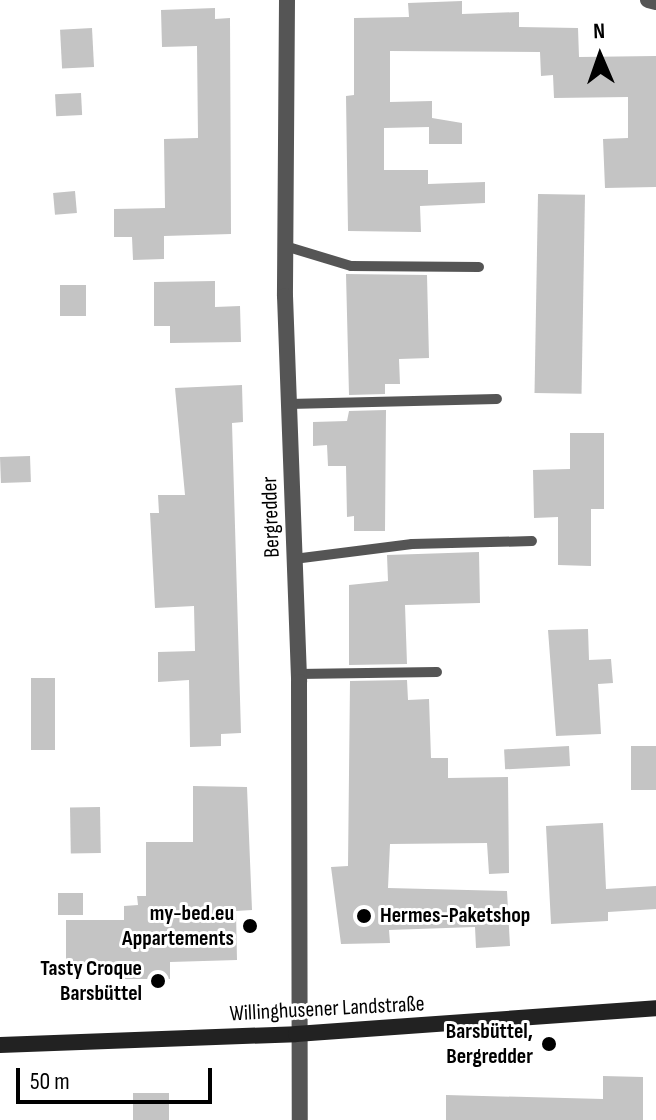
<!DOCTYPE html>
<meta charset="utf-8">
<style>
body{margin:0}
#map{position:relative;width:656px;height:1120px;overflow:hidden;background:#fff;font-family:"Sofia Sans Condensed",sans-serif}
div>[style]{position:absolute}
[style*='--x']{left:calc(var(--x)*1px);top:calc(var(--y)*1px);width:calc(var(--w)*1px);rotate:calc(var(--a)*1deg)}
.building>*{inset:0;background:#c4c4c4;transform-origin:0 0}
.lane>*{height:10px;margin:-5px;padding:0 5px;transform-origin:5px;border-radius:5px;background:#555}
.street>*{height:16px;margin:-8px;padding:0 8px;transform-origin:8px;border-radius:8px;background:#555}
.secondary>*{height:16px;margin:-8px;padding:0 8px;transform-origin:8px;border-radius:8px;background:#222}
.dots>*{width:22px;height:22px;translate:-50% -50%;box-sizing:border-box;border:4px solid #fff;border-radius:50%}
span{translate:-50% -50%;white-space:nowrap;text-align:center;line-height:1.15;-webkit-text-stroke:6px #fff;paint-order:stroke}
.street-label{font-size:22px;color:#000}
.poi-label{font-size:22px;color:#000;font-weight:700}
.right{translate:-100% -50%;text-align:right}
.left{translate:0 -50%;text-align:left}
.north{position:absolute;left:560px;top:16px;width:80px;height:80px;-webkit-text-stroke:6px #fff;paint-order:stroke;rotate:358deg;font-size:22px;font-weight:700;line-height:32px;text-align:center;color:#000}
.north::after{content:'';display:block;margin:auto;width:28px;height:36px;background:#000;clip-path:polygon(50% 0,100% 100%,50% 72%,0 100%)}
.scale{position:absolute;left:16px;top:1068px;width:196px;height:36px;box-sizing:border-box;border:4px solid #000;border-top:0;padding-left:10px;font-size:24px;line-height:28px;white-space:nowrap;color:#000;-webkit-text-stroke:6px #fff;paint-order:stroke}
</style>
<div id="map">
<div class="building">
<div style="clip-path:polygon(462px 1px,462px 14px,519px 12px,519px 27px,578px 28px,579px 57px,656px 56px,656px 187px,605px 188px,603px 139px,628px 138px,628px 97px,554px 98px,553px 75px,541px 76px,540px 52px,390px 51px,390px 102px,432px 101px,432px 118px,462px 123px,462px 144px,429px 144px,429px 127px,384px 128px,384px 170px,428px 170px,428px 184px,485px 182px,485px 203px,420px 206px,421px 232px,348px 231px,346px 96px,354px 95px,354px 18px,409px 17px,408px 3px)"></div>
<div style="clip-path:polygon(215px 8px,215px 19px,230px 18px,231px 234px,164px 236px,164px 259px,133px 260px,132px 237px,114px 237px,114px 209px,165px 208px,164px 139px,198px 138px,197px 46px,162px 47px,161px 10px)"></div>
<div style="left:92px;top:28px;width:39px;height:32px;rotate:87deg"></div>
<div style="left:81px;top:93px;width:22px;height:26px;rotate:87deg"></div>
<div style="left:75px;top:191px;width:22px;height:22px;rotate:85deg"></div>
<div style="left:538px;top:194px;width:47px;height:199px;rotate:1deg"></div>
<div style="clip-path:polygon(346px 274px,427px 275px,429px 358px,399px 359px,400px 384px,385px 384px,385px 394px,349px 395px)"></div>
<div style="clip-path:polygon(215px 281px,215px 307px,240px 306px,241px 342px,170px 343px,170px 326px,154px 326px,154px 282px)"></div>
<div style="left:60px;top:285px;width:26px;height:31px"></div>
<div style="clip-path:polygon(242px 385px,243px 422px,232px 423px,241px 733px,221px 734px,221px 746px,190px 747px,189px 680px,158px 682px,158px 652px,195px 651px,194px 606px,155px 608px,150px 513px,159px 513px,158px 495px,185px 495px,175px 388px)"></div>
<div style="clip-path:polygon(386px 410px,385px 531px,354px 531px,354px 516px,347px 517px,346px 466px,328px 466px,327px 445px,313px 446px,313px 422px,347px 421px,349px 411px)"></div>
<div style="clip-path:polygon(570px 433px,604px 433px,604px 509px,591px 509px,591px 566px,558px 565px,558px 517px,534px 518px,533px 470px,570px 469px)"></div>
<div style="left:30px;top:456px;width:26px;height:30px;rotate:88deg"></div>
<div style="clip-path:polygon(479px 552px,480px 603px,405px 605px,407px 664px,349px 665px,349px 585px,388px 581px,387px 555px)"></div>
<div style="clip-path:polygon(588px 629px,589px 660px,611px 659px,613px 683px,598px 684px,601px 734px,556px 736px,548px 630px)"></div>
<div style="left:31px;top:678px;width:24px;height:72px"></div>
<div style="clip-path:polygon(407px 680px,408px 700px,429px 699px,431px 758px,448px 758px,448px 778px,508px 777px,509px 873px,489px 874px,487px 843px,390px 844px,388px 888px,507px 891px,510px 946px,476px 948px,475px 927px,389px 930px,390px 943px,341px 944px,331px 867px,348px 866px,350px 681px)"></div>
<div style="left:569px;top:746px;width:20px;height:65px;rotate:87deg"></div>
<div style="left:656px;top:746px;width:44px;height:25px;rotate:90deg"></div>
<div style="clip-path:polygon(193px 786px,247px 787px,252px 910px,236px 911px,237px 960px,170px 962px,170px 979px,125px 979px,124px 970px,66px 970px,66px 920px,124px 920px,124px 906px,138px 905px,137px 896px,146px 896px,146px 842px,193px 842px)"></div>
<div style="left:100px;top:807px;width:46px;height:30px;rotate:89deg"></div>
<div style="clip-path:polygon(603px 823px,606px 889px,656px 886px,656px 909px,608px 912px,608px 921px,551px 924px,546px 826px)"></div>
<div style="left:58px;top:893px;width:25px;height:22px"></div>
<div style="clip-path:polygon(603px 1076px,643px 1077px,643px 1120px,446px 1120px,446px 1095px,603px 1099px)"></div>
<div style="left:133px;top:1093px;width:36px;height:27px"></div>
</div>
<div class="lane">
<div style="--x:285;--y:246;--w:69;--a:16.9"></div>
<div style="--x:351;--y:266;--w:128;--a:0.4"></div>
<div style="--x:289;--y:404;--w:208;--a:-1.4"></div>
<div style="--x:294;--y:559;--w:119;--a:-7.2"></div>
<div style="--x:412;--y:544;--w:120;--a:-1.4"></div>
<div style="--x:298;--y:674;--w:139;--a:-0.8"></div>
</div>
<div class="street">
<div style="--x:287;--y:0;--w:296;--a:90.4"></div>
<div style="--x:285;--y:296;--w:386;--a:87.9"></div>
<div style="--x:299;--y:682;--w:438;--a:89.9"></div>
<div style="--x:648;--y:0;--w:8;--a:14"></div>
</div>
<div class="secondary">
<div style="--x:0;--y:1045;--w:296;--a:-2.1"></div>
<div style="--x:296;--y:1034;--w:361;--a:-4.1"></div>
</div>
<div class="dots">
<div style="left:364px;top:916px;background:#000"></div>
<div style="left:250px;top:926px;background:#000"></div>
<div style="left:158px;top:981px;background:#000"></div>
<div style="left:549px;top:1044px;background:#000"></div>
</div>
<div class="street-label">
<span style="left:271px;top:517px;rotate:-92deg">Bergredder</span>
<span style="left:327px;top:1009px;rotate:-3deg">Willinghusener Landstraße</span>
</div>
<div class="poi-label">
<span class="right" style="left:234px;top:926px">my-bed.eu<br>Appartements</span>
<span class="left" style="left:380px;top:916px">Hermes-Paketshop</span>
<span class="right" style="left:142px;top:981px">Tasty Croque<br>Barsbüttel</span>
<span class="right" style="left:533px;top:1044px">Barsbüttel,<br>Bergredder</span>
</div>
<div class="north">N</div>
<div class="scale">50 m</div>
</div>
